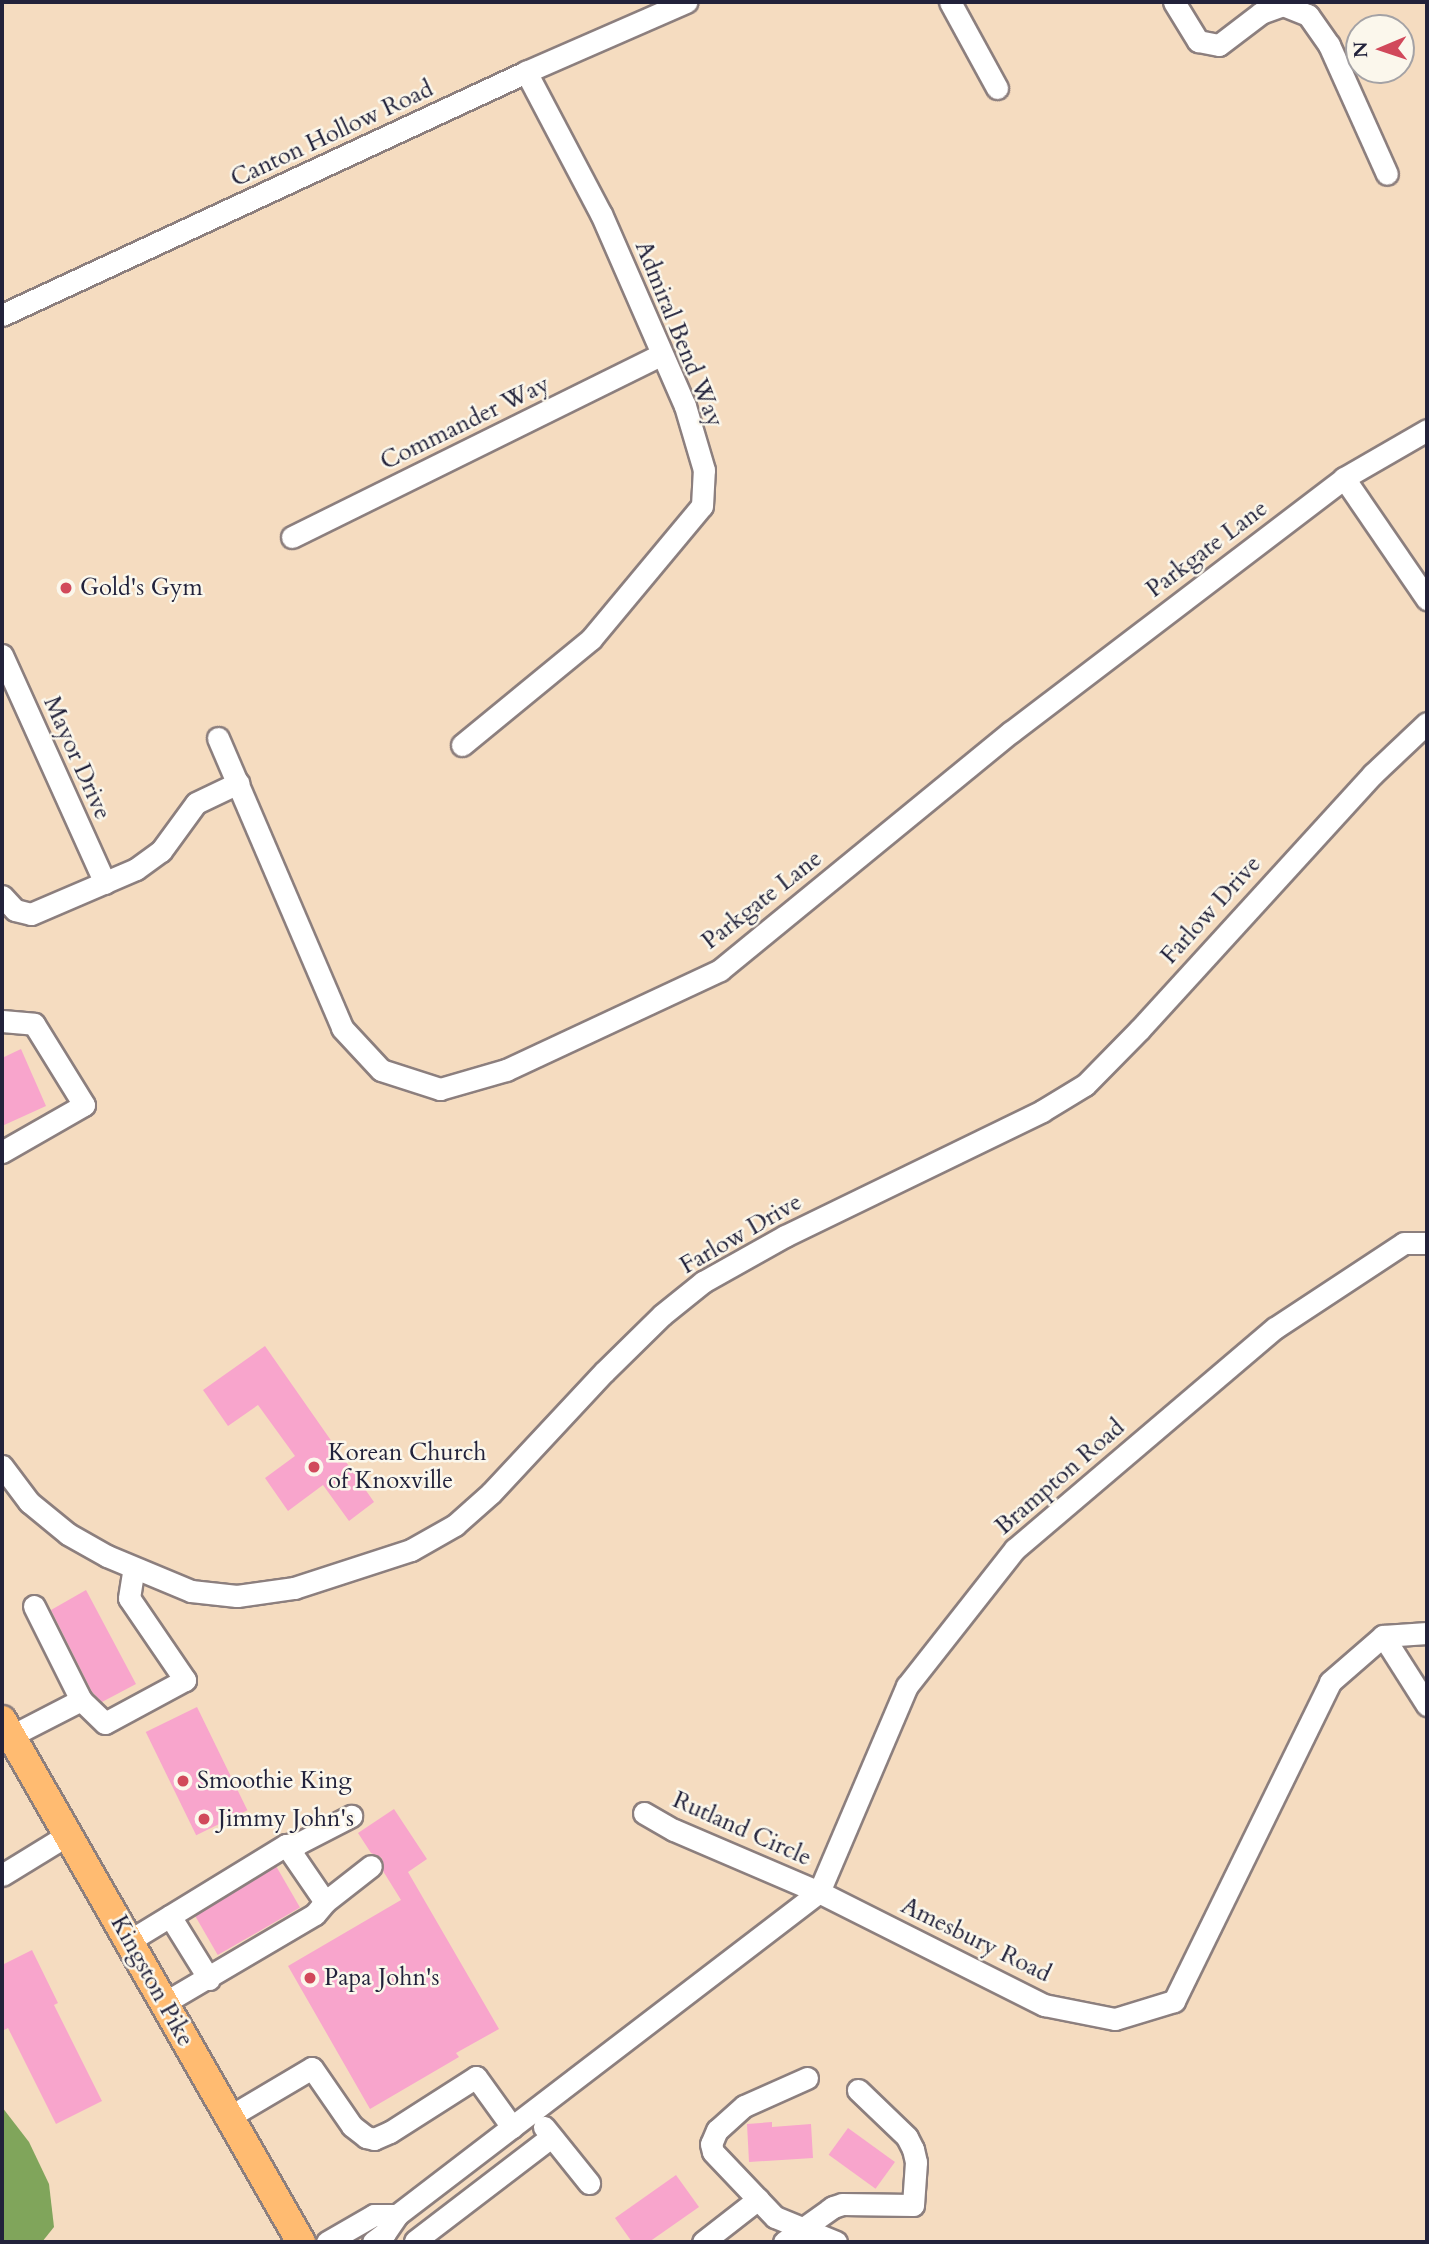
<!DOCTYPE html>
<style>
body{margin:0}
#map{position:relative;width:1429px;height:2244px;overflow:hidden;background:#f5dcc0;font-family:Cardo,serif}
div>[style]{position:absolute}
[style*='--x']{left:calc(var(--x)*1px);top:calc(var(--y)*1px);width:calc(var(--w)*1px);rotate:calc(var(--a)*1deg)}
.forest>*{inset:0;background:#80a55b}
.building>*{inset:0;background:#f8a5cc;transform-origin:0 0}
.roads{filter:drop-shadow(2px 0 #8c7f7e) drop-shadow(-2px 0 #8c7f7e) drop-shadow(0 2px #8c7f7e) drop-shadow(0 -2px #8c7f7e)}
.minor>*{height:21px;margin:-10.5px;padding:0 10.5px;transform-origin:10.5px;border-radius:10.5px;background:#fff}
.major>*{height:28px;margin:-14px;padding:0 14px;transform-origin:14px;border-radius:14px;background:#ffbb71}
.dots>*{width:19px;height:19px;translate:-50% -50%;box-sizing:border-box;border:4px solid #fbf7ec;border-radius:50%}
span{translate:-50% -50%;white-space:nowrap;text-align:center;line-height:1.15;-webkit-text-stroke:5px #fbf7ec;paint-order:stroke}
.street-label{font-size:24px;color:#22223b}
.poi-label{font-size:24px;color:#22223b}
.left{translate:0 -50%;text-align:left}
.frame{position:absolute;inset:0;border:4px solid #22223b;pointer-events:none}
.north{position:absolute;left:1345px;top:14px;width:70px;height:70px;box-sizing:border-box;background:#fbf7ec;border:2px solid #a4a2a5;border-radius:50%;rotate:268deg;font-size:19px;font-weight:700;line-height:28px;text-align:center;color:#22223b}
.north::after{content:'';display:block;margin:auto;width:24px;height:32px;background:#d1495b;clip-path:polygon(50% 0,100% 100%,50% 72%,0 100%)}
</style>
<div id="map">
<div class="forest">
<div style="clip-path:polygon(2px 2107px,29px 2142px,49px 2184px,54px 2227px,42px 2242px,2px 2242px)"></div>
</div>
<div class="building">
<div style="clip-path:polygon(21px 1049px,46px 1106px,2px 1126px,2px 1058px)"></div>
<div style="clip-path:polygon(265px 1346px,374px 1502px,349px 1521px,323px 1485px,288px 1511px,265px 1478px,295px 1456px,258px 1405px,228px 1426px,203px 1390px)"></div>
<div style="clip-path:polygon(86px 1590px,136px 1684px,102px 1702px,92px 1692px,51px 1610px)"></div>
<div style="left:197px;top:1707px;width:115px;height:57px;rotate:64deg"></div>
<div style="clip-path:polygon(394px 1809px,427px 1859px,408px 1872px,499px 2029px,456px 2053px,459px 2057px,370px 2109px,288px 1966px,401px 1900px,383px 1871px,382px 1858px,371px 1853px,358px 1833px)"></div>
<div style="left:276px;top:1866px;width:48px;height:95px;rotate:60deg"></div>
<div style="clip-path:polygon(32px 1950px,58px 2003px,54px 2005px,102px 2101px,56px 2124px,8px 2028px,2px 2031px,2px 1965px)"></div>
<div style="clip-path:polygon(772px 2122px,772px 2127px,811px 2124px,813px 2158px,749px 2162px,747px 2124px)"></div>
<div style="left:848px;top:2128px;width:58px;height:33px;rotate:36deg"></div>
<div style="clip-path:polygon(676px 2175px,699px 2207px,649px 2242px,632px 2242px,615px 2218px)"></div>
</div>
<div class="roads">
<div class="minor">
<div style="--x:950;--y:2;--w:98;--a:61.3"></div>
<div style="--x:1174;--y:2;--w:46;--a:58.4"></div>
<div style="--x:1198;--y:41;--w:21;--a:11"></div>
<div style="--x:1219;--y:45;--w:53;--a:-37.3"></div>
<div style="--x:1261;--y:13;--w:23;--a:-20"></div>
<div style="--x:1283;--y:5;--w:27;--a:22"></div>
<div style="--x:1308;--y:15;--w:37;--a:55"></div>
<div style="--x:1329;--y:45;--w:141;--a:65.8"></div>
<div style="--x:2;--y:315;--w:578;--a:-24.88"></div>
<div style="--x:526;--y:72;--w:175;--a:-23.6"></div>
<div style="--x:1344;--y:478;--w:147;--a:55.6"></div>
<div style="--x:292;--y:537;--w:411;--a:-26.3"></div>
<div style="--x:2;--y:655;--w:250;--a:65.7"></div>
<div style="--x:218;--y:738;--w:315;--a:66.8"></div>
<div style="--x:342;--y:1028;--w:57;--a:47.1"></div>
<div style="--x:381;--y:1070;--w:62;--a:17.9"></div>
<div style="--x:440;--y:1089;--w:69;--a:-16.1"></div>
<div style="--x:506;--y:1070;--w:236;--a:-25"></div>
<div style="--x:720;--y:970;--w:376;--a:-39.3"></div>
<div style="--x:1011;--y:732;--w:419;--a:-37.3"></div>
<div style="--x:1344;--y:478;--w:96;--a:-30"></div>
<div style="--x:462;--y:745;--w:167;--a:-39.4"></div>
<div style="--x:591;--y:639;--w:173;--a:-50.2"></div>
<div style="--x:702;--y:506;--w:36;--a:-87"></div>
<div style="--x:704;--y:470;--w:67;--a:-106.5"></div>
<div style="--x:685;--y:406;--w:210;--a:-113.6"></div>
<div style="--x:601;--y:214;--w:161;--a:-117.8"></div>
<div style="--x:2;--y:896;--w:19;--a:47"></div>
<div style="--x:15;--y:910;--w:16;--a:14"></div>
<div style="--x:31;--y:914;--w:114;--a:-23.2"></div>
<div style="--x:136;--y:869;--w:31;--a:-36"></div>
<div style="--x:161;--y:851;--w:59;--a:-53.9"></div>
<div style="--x:196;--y:803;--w:47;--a:-25.5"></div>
<div style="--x:2;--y:1021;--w:32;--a:5"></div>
<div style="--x:34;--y:1024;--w:95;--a:58.3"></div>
<div style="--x:84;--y:1105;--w:95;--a:150.2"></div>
<div style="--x:2;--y:1466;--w:45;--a:53.1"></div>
<div style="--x:29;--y:1502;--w:50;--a:39.4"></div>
<div style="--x:68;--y:1534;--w:45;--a:29.4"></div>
<div style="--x:107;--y:1556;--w:91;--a:22.6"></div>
<div style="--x:191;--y:1591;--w:46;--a:6.2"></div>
<div style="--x:237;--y:1596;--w:58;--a:-8"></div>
<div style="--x:294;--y:1588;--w:123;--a:-18"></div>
<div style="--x:411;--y:1550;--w:51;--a:-29.6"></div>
<div style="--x:455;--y:1525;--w:48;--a:-41.6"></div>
<div style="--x:491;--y:1493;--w:166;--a:-47"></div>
<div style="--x:604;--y:1372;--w:81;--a:-44.5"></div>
<div style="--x:662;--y:1315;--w:53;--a:-38.8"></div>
<div style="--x:703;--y:1282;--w:94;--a:-29.3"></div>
<div style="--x:785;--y:1236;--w:286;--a:-25.9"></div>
<div style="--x:1042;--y:1111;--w:50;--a:-31.2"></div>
<div style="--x:1085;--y:1085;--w:78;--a:-45.5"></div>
<div style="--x:1140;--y:1029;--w:345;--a:-47.6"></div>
<div style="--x:1373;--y:774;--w:74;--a:-43.4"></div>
<div style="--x:1383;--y:1636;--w:82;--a:57.5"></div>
<div style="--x:81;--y:1700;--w:33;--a:44"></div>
<div style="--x:105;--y:1723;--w:91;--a:-28.3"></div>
<div style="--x:185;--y:1680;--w:99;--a:-124.3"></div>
<div style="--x:129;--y:1598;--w:30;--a:-81"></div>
<div style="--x:11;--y:1736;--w:79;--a:-27.2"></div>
<div style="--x:81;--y:1700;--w:105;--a:-116.6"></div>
<div style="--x:644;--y:1813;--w:34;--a:30"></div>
<div style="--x:674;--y:1830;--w:158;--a:23.2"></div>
<div style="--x:819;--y:1892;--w:252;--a:26.7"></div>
<div style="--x:1044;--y:2005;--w:72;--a:11.2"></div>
<div style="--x:1115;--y:2019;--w:62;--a:-17"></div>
<div style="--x:1174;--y:2001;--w:355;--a:-63.9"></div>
<div style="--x:1330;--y:1682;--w:70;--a:-41"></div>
<div style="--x:1383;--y:1636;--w:44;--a:-3.9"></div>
<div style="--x:286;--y:1845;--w:13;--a:-9"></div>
<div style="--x:299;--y:1843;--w:59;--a:-27.4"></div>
<div style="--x:2;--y:1875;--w:79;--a:-31.5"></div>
<div style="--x:129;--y:1941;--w:48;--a:-31.4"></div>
<div style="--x:209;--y:1979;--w:74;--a:-121.8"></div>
<div style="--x:170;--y:1916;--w:136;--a:-31.5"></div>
<div style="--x:286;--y:1845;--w:69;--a:55.6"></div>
<div style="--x:164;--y:2003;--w:175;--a:-30.5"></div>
<div style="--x:315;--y:1914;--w:16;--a:-50"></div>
<div style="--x:325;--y:1902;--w:58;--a:-38"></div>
<div style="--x:807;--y:2078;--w:69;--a:156"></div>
<div style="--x:744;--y:2106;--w:36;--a:138"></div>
<div style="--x:717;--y:2130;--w:15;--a:113"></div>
<div style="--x:711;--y:2144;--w:8;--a:76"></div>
<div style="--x:713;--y:2152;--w:90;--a:46.4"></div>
<div style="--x:775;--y:2217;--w:66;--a:22.3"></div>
<div style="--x:229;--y:2117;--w:96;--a:-30.6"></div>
<div style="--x:312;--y:2068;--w:70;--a:55.4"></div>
<div style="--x:352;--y:2126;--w:18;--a:38"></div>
<div style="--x:366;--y:2137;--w:8;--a:14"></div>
<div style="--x:374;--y:2139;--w:17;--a:-24"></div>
<div style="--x:390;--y:2132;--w:102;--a:-32.6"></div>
<div style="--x:476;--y:2077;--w:62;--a:54.2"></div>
<div style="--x:544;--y:2127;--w:72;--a:51.2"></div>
<div style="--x:415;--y:2241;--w:171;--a:-37.4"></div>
<div style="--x:327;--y:2242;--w:54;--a:-29.9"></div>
<div style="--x:374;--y:2215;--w:23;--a:0"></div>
<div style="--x:373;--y:2242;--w:15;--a:-37"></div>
<div style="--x:385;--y:2233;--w:22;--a:-56"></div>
<div style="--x:397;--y:2215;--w:531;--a:-37.43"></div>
<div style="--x:819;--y:1892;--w:224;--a:-66.9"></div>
<div style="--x:907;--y:1686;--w:174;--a:-51.8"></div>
<div style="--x:1015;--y:1549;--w:341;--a:-40.4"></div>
<div style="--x:1275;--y:1328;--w:154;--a:-33.4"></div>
<div style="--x:1404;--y:1243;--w:23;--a:0"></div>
<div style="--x:703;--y:2242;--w:70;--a:-38"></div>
<div style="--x:784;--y:2242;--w:60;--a:-35.5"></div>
<div style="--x:833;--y:2207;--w:9;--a:-18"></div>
<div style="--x:842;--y:2204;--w:71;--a:0.8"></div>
<div style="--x:913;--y:2205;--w:43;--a:-86"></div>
<div style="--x:916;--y:2162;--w:13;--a:-103"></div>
<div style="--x:913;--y:2149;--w:13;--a:-117"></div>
<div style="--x:907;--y:2137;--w:68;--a:-136.2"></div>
</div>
<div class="major">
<div style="--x:2;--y:1720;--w:602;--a:60.2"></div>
</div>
</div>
<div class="dots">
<div style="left:66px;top:588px;background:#d1495b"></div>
<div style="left:314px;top:1467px;background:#d1495b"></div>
<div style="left:183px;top:1781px;background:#d1495b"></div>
<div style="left:204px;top:1819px;background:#d1495b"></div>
<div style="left:310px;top:1978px;background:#d1495b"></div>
</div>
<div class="street-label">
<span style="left:332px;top:134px;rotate:-25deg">Canton Hollow Road</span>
<span style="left:679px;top:334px;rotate:68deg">Admiral Bend Way</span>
<span style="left:465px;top:423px;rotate:-26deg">Commander Way</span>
<span style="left:1207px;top:549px;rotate:-37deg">Parkgate Lane</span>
<span style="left:77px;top:758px;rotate:66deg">Mayor Drive</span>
<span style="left:762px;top:900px;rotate:-38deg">Parkgate Lane</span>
<span style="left:1211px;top:910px;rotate:-48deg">Farlow Drive</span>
<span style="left:741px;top:1234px;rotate:-30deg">Farlow Drive</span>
<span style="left:1060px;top:1477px;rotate:-41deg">Brampton Road</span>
<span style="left:742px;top:1829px;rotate:24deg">Rutland Circle</span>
<span style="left:976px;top:1940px;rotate:26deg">Amesbury Road</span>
<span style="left:152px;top:1981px;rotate:61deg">Kingston Pike</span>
</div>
<div class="poi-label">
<span class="left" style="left:80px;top:588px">Gold's Gym</span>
<span class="left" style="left:328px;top:1467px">Korean Church<br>of Knoxville</span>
<span class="left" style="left:197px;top:1781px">Smoothie King</span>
<span class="left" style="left:218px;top:1819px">Jimmy John's</span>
<span class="left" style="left:324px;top:1978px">Papa John's</span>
</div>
<div class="frame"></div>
<div class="north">N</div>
</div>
